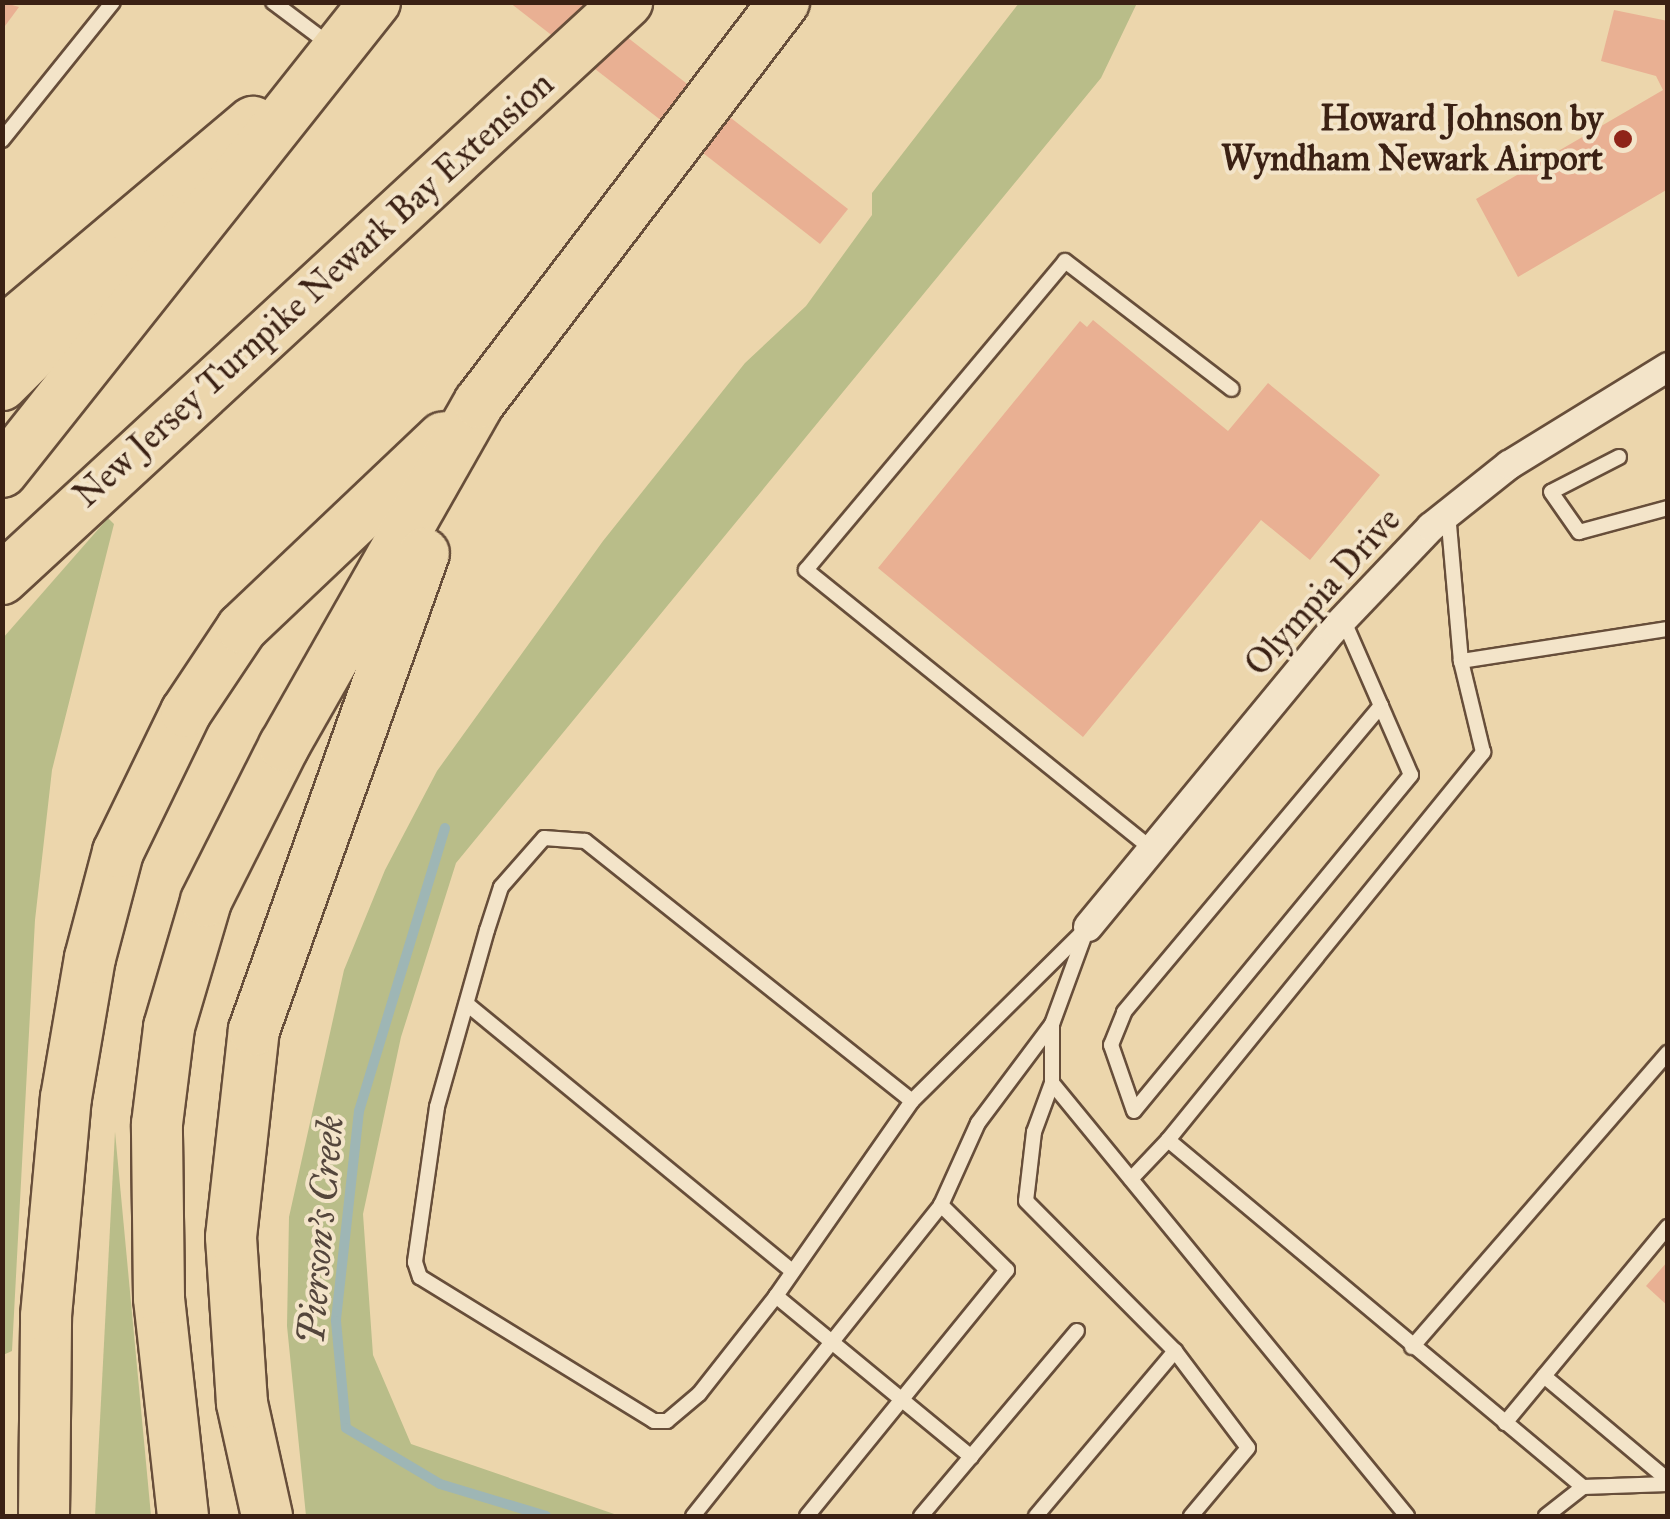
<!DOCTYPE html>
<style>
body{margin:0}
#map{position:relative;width:1670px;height:1519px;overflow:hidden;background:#ecd6ac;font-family:"IM FELL Great Primer",serif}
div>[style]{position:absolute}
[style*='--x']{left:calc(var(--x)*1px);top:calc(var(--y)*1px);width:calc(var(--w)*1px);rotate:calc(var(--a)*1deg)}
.green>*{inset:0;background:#b9bd89}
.stream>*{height:10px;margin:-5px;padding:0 5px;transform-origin:5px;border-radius:5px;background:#9eb6b5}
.building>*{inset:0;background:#e9b093}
.roads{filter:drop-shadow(2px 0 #674e3a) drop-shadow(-2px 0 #674e3a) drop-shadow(0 2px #674e3a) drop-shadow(0 -2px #674e3a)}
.lane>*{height:14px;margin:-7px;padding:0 7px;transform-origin:7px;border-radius:7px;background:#f3e4c9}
.street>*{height:28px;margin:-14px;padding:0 14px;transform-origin:14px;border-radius:14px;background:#f3e4c9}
.highway>*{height:50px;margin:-25px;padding:0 25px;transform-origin:25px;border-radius:25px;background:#ecd6ac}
.dots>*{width:28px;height:28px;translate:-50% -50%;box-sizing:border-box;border:5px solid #f3e4c9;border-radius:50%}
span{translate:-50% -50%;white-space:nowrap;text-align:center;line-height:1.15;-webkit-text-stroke:8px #f3e4c9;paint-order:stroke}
.poi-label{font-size:35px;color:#3b2114;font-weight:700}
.right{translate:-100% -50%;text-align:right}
.street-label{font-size:35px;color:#3b2114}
.water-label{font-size:38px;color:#54463c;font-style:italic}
.frame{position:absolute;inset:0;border:5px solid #3b2114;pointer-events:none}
</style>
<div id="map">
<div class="green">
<div style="clip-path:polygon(1019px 3px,1137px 3px,1101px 78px,456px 863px,401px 1037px,363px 1214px,373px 1355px,411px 1444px,620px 1516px,306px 1516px,287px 1326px,289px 1217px,344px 970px,385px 870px,437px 771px,603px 541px,745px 363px,806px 306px,872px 215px,872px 193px)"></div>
<div style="clip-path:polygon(108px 518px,114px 524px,52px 770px,35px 920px,12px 1351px,3px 1355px,3px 638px)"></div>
<div style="clip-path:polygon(115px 1132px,151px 1516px,95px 1516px)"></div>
</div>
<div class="stream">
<div style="--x:445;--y:828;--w:296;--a:106.9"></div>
<div style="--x:359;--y:1111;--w:211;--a:96.3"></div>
<div style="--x:336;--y:1321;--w:107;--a:84.7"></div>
<div style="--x:346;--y:1428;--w:109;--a:30.8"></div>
<div style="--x:440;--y:1484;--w:111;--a:16.8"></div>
</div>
<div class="building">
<div style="clip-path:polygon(2px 2px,19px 7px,2px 30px)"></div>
<div style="clip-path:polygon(509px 2px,582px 2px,848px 209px,820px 244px)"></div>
<div style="clip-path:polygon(1614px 10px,1668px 21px,1668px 189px,1518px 277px,1476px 199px,1663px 90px,1656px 76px,1601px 61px)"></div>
<div style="clip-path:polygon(1093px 320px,1228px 431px,1268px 383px,1380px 475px,1310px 560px,1261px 520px,1083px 737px,878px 568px,1080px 321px,1087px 327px)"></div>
<div style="clip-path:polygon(1668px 1261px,1668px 1306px,1646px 1286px)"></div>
</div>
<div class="roads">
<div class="lane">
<div style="--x:273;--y:2;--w:70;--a:36.9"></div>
<div style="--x:2;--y:140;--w:177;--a:-51.2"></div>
<div style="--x:1619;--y:457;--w:76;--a:152.8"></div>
<div style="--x:1551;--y:492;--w:49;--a:55"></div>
<div style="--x:1579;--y:532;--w:92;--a:-15.1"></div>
<div style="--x:1448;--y:513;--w:149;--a:85"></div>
<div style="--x:1343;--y:619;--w:95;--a:66.4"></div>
<div style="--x:1381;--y:706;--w:75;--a:66.5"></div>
<div style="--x:1411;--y:775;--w:435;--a:129.5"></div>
<div style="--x:1134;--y:1111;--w:70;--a:-109.2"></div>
<div style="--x:1111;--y:1045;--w:35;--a:-68"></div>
<div style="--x:1124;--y:1012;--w:400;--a:-50"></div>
<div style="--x:1153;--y:850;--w:446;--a:-141.1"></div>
<div style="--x:806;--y:570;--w:403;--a:-50"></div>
<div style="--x:1065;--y:261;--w:210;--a:37.5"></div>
<div style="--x:1085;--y:934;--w:96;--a:110.1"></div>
<div style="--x:1052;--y:1024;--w:59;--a:90"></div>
<div style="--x:1052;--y:1083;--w:560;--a:50.65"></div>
<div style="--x:467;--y:1004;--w:421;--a:39.4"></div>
<div style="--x:1052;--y:1083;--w:52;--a:110.2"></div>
<div style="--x:1034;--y:1132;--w:69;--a:96.6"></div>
<div style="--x:1026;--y:1201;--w:211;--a:45.2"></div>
<div style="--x:1175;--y:1351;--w:121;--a:53"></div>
<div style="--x:1248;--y:1448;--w:89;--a:130"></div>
<div style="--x:912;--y:1101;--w:418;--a:-141.5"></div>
<div style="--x:585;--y:841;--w:41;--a:-175.8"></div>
<div style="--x:544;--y:838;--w:65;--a:131.3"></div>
<div style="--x:501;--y:887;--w:45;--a:108"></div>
<div style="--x:487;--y:930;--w:184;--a:105.8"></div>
<div style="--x:437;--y:1107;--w:157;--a:98.1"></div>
<div style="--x:415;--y:1262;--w:16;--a:72"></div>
<div style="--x:420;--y:1277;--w:275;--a:31.6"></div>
<div style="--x:654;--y:1421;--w:13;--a:0"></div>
<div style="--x:667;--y:1421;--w:42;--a:-40.2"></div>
<div style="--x:699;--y:1394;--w:125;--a:-51.8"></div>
<div style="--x:776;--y:1296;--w:238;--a:-55.1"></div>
<div style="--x:912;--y:1101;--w:247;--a:-44.7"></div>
<div style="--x:1131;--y:1179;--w:54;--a:-46.5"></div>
<div style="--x:776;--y:1296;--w:253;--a:39.5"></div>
<div style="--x:1412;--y:1347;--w:390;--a:-49"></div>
<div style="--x:1544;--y:1376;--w:162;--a:40"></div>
<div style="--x:1505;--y:1423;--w:255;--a:-50.3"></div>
<div style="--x:1583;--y:1487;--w:541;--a:-140.1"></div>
<div style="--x:1168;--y:1140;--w:500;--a:-50.9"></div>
<div style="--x:1483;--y:752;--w:94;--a:-103.6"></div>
<div style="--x:1461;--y:661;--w:209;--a:-8.8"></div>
<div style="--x:693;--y:1516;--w:398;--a:-51.4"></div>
<div style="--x:941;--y:1205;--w:90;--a:-65.7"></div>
<div style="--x:978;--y:1123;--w:124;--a:-53.2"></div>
<div style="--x:807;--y:1516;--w:317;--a:-50.9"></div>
<div style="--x:1007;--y:1270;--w:93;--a:-135.4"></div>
<div style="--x:921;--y:1516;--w:242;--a:-49.9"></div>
<div style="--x:1036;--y:1516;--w:216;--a:-49.9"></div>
<div style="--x:1546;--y:1516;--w:47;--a:-38.1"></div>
<div style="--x:1583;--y:1487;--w:85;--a:-2"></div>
</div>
<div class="street">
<div style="--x:1088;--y:927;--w:385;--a:-50.5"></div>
<div style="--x:1333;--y:630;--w:142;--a:-46.4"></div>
<div style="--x:1431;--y:527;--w:100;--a:-38.5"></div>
<div style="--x:1509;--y:465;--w:187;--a:-31.6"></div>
</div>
<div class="highway">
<div style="--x:2;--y:333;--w:328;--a:-40.1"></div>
<div style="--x:2;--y:385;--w:234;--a:-44.8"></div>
<div style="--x:2;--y:472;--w:600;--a:-51.56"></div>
<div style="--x:2;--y:579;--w:851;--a:-42.71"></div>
<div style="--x:44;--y:1516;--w:200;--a:-89.4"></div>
<div style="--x:46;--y:1316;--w:219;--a:-84.8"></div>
<div style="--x:66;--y:1098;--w:142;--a:-80.3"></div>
<div style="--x:90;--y:958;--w:110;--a:-75.2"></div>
<div style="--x:118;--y:852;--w:156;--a:-64.1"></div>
<div style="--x:186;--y:712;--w:101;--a:-56.3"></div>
<div style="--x:242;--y:628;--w:277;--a:-43.5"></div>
<div style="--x:183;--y:1516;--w:219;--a:-96.3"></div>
<div style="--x:159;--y:1298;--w:174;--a:-90.7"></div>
<div style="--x:157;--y:1124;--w:98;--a:-82.9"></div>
<div style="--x:169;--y:1027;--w:131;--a:-73.6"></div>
<div style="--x:206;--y:901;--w:174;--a:-63.3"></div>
<div style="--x:284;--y:746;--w:395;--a:-60.4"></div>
<div style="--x:479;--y:403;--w:504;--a:-52.74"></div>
<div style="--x:267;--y:1516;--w:116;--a:-102.5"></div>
<div style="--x:242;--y:1403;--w:166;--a:-93.8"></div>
<div style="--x:231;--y:1237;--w:208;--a:-83.7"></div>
<div style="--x:254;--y:1030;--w:506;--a:-70.38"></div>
</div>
</div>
<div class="dots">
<div style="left:1623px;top:139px;background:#8f2418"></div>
</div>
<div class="poi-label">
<span class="right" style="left:1603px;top:139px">Howard Johnson by<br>Wyndham Newark Airport</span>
</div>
<div class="street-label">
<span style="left:314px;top:290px;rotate:-42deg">New Jersey Turnpike Newark Bay Extension</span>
<span style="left:1323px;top:592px;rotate:-48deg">Olympia Drive</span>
</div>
<div class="water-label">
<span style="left:321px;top:1230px;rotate:-85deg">Pierson's Creek</span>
</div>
<div class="frame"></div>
</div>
